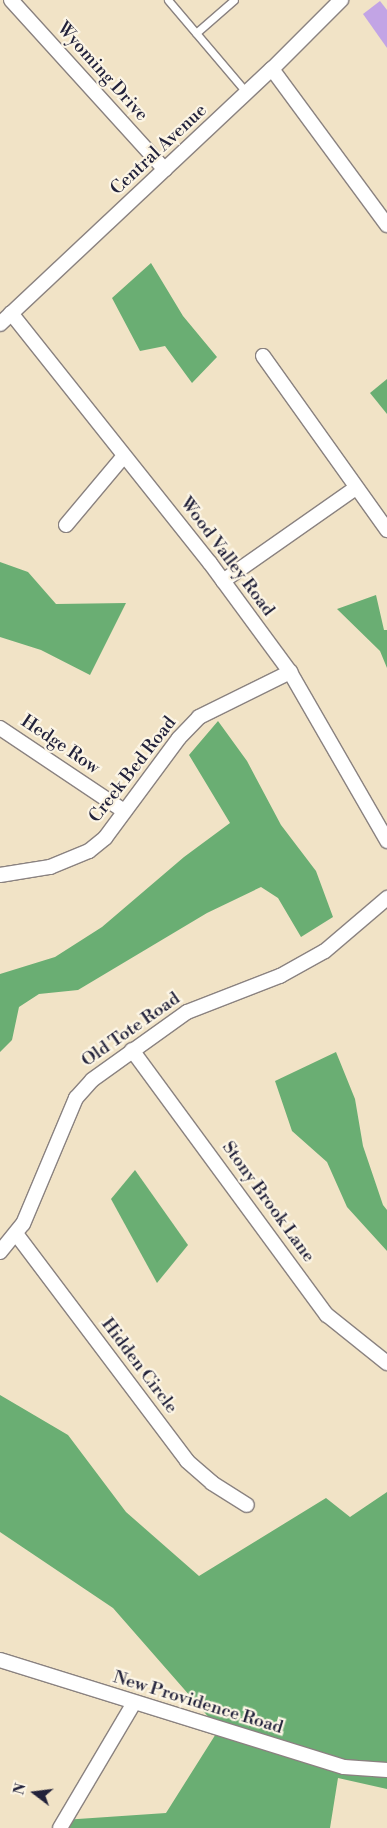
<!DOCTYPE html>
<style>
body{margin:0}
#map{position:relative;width:387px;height:1828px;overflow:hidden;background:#f1e3c6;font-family:"Libre Bodoni",serif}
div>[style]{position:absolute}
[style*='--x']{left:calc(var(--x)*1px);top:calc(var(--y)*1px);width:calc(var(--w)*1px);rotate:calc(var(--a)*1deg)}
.forest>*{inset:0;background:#6aae73}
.building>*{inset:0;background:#c2a4e5}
.roads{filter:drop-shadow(1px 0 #8a8280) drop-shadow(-1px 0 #8a8280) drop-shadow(0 1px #8a8280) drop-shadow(0 -1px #8a8280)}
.lane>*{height:7px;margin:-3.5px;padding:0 3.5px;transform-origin:3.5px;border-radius:3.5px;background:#fff}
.street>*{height:14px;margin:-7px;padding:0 7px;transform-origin:7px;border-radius:7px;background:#fff}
span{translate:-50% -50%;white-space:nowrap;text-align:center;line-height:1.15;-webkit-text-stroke:4.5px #fcf5e5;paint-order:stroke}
.street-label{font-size:18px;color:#22223b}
.north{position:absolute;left:10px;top:1768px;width:50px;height:50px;-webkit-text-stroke:4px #fcf5e5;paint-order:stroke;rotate:285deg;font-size:14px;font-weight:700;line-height:20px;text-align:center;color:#22223b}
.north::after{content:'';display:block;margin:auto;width:18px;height:22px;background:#22223b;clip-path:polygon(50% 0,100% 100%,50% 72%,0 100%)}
</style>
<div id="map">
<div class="forest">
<div style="clip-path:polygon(151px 263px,183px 316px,217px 357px,192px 383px,165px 346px,140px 351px,112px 298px)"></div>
<div style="clip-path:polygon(387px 379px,387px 414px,370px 393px)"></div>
<div style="clip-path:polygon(0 562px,28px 572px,56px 604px,126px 603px,90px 675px,41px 650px,0 637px)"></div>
<div style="clip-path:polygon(376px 595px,384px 630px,387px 630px,387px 668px,380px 651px,337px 609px)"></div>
<div style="clip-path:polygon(218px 721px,247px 761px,281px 825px,316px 871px,333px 917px,301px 937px,278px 898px,261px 887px,207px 913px,78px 990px,39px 994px,19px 1007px,12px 1040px,0 1052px,0 974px,55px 957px,102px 927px,184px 857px,230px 823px,189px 755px)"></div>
<div style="clip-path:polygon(336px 1052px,355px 1099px,363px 1146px,383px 1205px,387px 1210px,387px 1251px,347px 1207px,327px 1162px,292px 1131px,275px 1081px)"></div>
<div style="clip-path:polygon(135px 1170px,188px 1245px,157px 1283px,111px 1199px)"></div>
<div style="clip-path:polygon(0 1395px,68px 1435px,126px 1512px,199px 1576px,326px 1498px,350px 1517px,387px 1492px,387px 1789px,338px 1778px,330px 1828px,58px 1828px,63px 1820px,166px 1813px,219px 1729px,113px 1608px,0 1532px)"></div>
</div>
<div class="building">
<div style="clip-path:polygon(380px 1px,387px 10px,387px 48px,363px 14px)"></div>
</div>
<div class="roads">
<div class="lane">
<div style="--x:168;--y:0;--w:122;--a:49.7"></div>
<div style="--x:196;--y:33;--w:50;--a:-41"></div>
</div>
<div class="street">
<div style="--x:11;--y:0;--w:229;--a:47.8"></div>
<div style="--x:272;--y:69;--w:194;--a:53.6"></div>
<div style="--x:11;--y:313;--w:320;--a:51.5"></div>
<div style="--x:210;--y:563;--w:135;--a:53.7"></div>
<div style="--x:290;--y:672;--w:195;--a:60.1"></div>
<div style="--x:0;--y:324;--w:373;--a:-43.2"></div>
<div style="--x:272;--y:69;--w:98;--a:-45"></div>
<div style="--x:263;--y:356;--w:214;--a:54.5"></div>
<div style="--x:66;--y:525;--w:90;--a:-50"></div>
<div style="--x:223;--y:581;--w:162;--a:-35"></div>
<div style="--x:0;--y:728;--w:149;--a:33.8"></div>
<div style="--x:0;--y:875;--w:51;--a:-9.1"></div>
<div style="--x:50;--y:867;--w:42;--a:-22.3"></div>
<div style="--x:89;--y:851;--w:21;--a:-39"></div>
<div style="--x:105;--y:838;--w:124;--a:-53.5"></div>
<div style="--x:179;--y:738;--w:29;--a:-46"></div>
<div style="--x:199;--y:717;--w:102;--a:-26.3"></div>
<div style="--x:132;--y:1050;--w:329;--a:53.7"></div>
<div style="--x:327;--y:1315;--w:77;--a:38.7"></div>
<div style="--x:17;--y:1235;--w:283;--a:53"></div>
<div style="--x:187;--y:1461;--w:33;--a:41"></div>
<div style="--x:212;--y:1483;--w:41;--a:32.2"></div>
<div style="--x:0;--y:1252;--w:36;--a:-51"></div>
<div style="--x:23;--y:1224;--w:137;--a:-67.2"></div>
<div style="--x:76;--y:1098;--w:24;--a:-48"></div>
<div style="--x:92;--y:1080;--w:117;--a:-35.6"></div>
<div style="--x:187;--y:1012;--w:100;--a:-21.2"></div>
<div style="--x:280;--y:976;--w:51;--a:-29.1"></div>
<div style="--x:325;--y:951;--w:82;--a:-40.5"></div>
<div style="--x:0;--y:1660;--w:360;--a:17.3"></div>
<div style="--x:344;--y:1767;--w:43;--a:4"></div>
<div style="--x:60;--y:1828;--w:145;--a:-59.4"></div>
</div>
</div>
<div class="street-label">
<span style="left:102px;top:72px;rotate:48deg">Wyoming Drive</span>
<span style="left:159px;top:150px;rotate:-43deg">Central Avenue</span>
<span style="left:227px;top:557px;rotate:53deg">Wood Valley Road</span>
<span style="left:60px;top:745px;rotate:34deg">Hedge Row</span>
<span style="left:133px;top:770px;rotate:-52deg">Creek Bed Road</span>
<span style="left:131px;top:1030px;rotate:-35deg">Old Tote Road</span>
<span style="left:268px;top:1202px;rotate:54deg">Stony Brook Lane</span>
<span style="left:139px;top:1366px;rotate:53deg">Hidden Circle</span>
<span style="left:198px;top:1703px;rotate:17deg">New Providence Road</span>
</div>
<div class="north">N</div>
</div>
